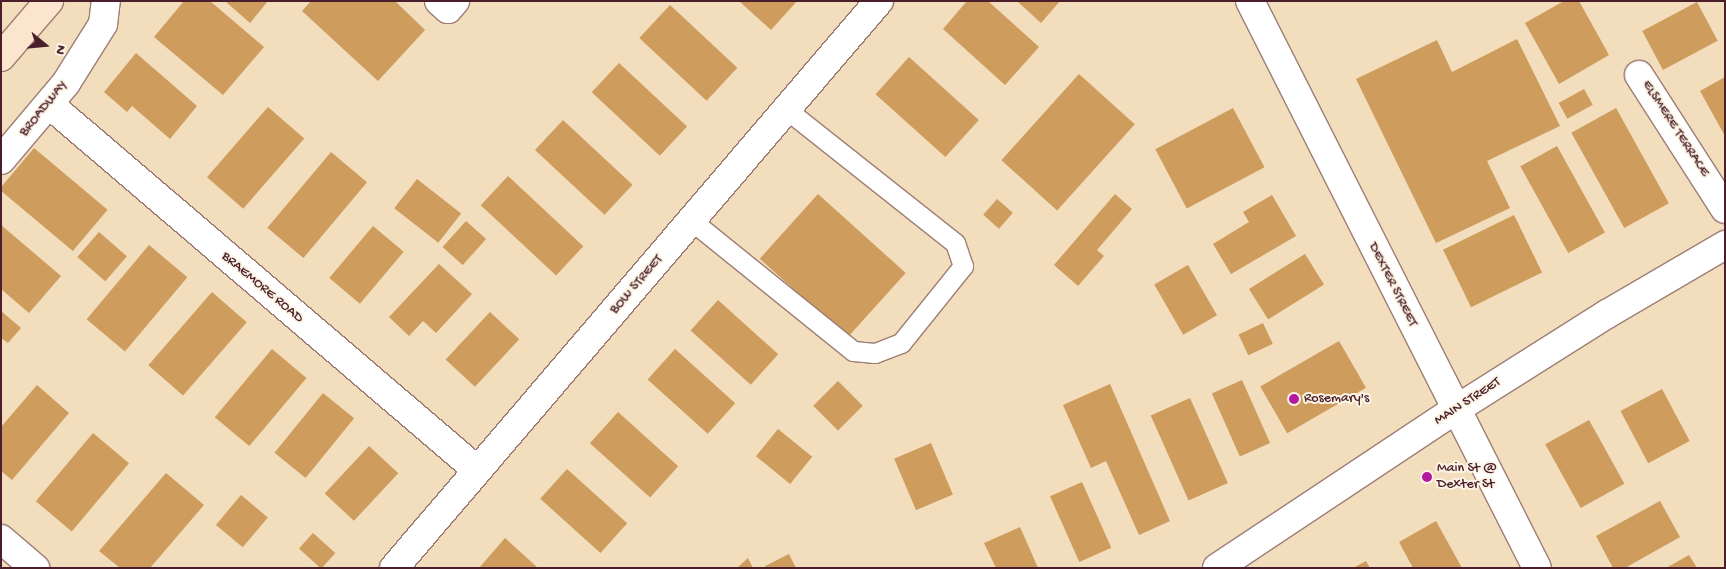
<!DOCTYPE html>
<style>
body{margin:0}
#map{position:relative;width:1726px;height:569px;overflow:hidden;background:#f2ddbd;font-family:"Gochi Hand",sans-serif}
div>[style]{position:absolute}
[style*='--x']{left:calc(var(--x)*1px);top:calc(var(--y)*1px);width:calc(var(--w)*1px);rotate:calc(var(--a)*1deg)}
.building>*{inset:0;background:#ce9c5c;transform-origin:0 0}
.roads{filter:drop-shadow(1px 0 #9e7e74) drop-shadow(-1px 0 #9e7e74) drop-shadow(0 1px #9e7e74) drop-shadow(0 -1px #9e7e74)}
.service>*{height:19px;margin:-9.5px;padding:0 9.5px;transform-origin:9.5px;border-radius:9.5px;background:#fff}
.minor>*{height:28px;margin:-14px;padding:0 14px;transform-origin:14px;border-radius:14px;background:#fff}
.tertiary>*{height:28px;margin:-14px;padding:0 14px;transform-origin:14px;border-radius:14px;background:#fff}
.secondary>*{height:28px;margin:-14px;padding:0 14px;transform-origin:14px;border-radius:14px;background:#fbe5cf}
.dots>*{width:14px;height:14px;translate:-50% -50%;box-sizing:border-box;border:2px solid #fcf5e5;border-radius:50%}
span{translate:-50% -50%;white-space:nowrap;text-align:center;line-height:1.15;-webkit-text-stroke:4px #fcf5e5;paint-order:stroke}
.street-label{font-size:14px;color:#4a1f2b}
.poi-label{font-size:14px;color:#4a1f2b}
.left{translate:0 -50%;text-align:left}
.frame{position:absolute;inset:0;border:2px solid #4a1f2b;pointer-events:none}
.north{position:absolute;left:20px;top:20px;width:50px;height:50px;-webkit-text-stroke:4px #fcf5e5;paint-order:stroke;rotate:107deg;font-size:14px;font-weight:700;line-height:20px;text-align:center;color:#4a1f2b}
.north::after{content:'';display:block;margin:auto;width:18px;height:22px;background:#4a1f2b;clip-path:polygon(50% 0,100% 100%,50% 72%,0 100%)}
</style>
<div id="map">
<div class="building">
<div style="clip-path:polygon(184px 1px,210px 1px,264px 47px,223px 95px,154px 37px)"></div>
<div style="clip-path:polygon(225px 1px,268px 1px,250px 23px)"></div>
<div style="clip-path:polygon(311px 1px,395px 1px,425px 30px,378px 81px,302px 11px)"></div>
<div style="clip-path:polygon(739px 1px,797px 1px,771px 30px)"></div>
<div style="clip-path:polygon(967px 1px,988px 1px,1039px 47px,1005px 85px,943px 29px)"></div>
<div style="clip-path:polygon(1017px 1px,1060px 1px,1041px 23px)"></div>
<div style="clip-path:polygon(1564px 1px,1579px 1px,1609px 55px,1559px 84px,1525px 23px)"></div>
<div style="left:1697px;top:2px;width:44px;height:62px;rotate:62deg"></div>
<div style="left:670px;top:5px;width:92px;height:45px;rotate:43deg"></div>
<div style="clip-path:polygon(1517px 39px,1560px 126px,1487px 161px,1510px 208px,1436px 243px,1356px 79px,1437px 40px,1452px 72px)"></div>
<div style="clip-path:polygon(136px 53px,197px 106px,170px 139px,132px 106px,127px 112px,104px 92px)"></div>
<div style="left:909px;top:57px;width:94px;height:50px;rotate:42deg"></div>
<div style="left:619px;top:63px;width:93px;height:40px;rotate:43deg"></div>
<div style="left:1079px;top:74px;width:75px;height:116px;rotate:42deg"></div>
<div style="clip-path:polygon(1725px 77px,1725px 136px,1700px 91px)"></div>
<div style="left:1584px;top:89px;width:18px;height:29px;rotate:61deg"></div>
<div style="left:268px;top:107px;width:48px;height:93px;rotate:41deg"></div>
<div style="left:1233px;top:108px;width:67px;height:88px;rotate:62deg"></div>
<div style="left:1616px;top:108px;width:109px;height:51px;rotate:61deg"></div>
<div style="left:563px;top:120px;width:95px;height:41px;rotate:43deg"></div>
<div style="left:1557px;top:146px;width:99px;height:42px;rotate:61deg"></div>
<div style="left:34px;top:148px;width:96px;height:54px;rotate:40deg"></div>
<div style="left:331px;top:152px;width:47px;height:99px;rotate:40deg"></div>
<div style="left:508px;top:176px;width:103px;height:40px;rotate:43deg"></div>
<div style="left:417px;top:179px;width:56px;height:37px;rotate:38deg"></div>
<div style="left:818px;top:194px;width:118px;height:87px;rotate:42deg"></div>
<div style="clip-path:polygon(1115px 194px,1132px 209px,1097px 250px,1104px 256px,1078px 286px,1054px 265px)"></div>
<div style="clip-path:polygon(1272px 195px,1296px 236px,1231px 274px,1213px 244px,1249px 222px,1243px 212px)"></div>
<div style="left:997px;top:199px;width:21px;height:21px;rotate:41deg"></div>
<div style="left:1514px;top:215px;width:64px;height:79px;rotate:64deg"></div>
<div style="left:466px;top:221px;width:27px;height:35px;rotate:42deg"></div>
<div style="clip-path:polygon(1px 225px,61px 276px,29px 313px,1px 289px)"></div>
<div style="left:373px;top:226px;width:40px;height:68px;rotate:40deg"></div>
<div style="left:99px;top:232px;width:37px;height:33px;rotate:41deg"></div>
<div style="left:149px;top:245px;width:50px;height:97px;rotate:40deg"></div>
<div style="left:1305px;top:254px;width:36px;height:66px;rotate:58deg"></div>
<div style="clip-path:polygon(439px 264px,472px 294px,436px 333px,423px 321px,409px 336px,389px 317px)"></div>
<div style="left:1188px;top:265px;width:58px;height:39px;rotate:60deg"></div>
<div style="left:212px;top:292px;width:46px;height:97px;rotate:41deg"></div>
<div style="left:718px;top:300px;width:81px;height:41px;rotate:42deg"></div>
<div style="clip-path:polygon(1px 311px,21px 328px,8px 343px,1px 338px)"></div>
<div style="left:490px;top:312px;width:40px;height:65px;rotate:43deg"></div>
<div style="left:1263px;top:323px;width:23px;height:27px;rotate:65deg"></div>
<div style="left:1339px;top:341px;width:54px;height:91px;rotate:60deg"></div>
<div style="left:272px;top:349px;width:45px;height:89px;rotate:40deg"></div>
<div style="left:675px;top:349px;width:81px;height:41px;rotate:42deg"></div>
<div style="left:1242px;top:380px;width:69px;height:33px;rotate:66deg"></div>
<div style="left:838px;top:381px;width:35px;height:35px;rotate:45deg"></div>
<div style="clip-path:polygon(1110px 384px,1170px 521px,1139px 535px,1106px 461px,1091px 468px,1063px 405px)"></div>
<div style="clip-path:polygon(37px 385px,69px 413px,12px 480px,1px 471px,1px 427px)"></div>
<div style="left:1662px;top:389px;width:59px;height:47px;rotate:62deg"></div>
<div style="left:323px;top:393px;width:40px;height:77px;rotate:39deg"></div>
<div style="left:1190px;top:398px;width:93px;height:43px;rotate:66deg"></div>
<div style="left:618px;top:412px;width:81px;height:42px;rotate:42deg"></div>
<div style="left:1589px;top:420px;width:73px;height:50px;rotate:61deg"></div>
<div style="left:778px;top:429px;width:44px;height:35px;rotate:39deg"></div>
<div style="left:93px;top:433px;width:47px;height:89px;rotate:40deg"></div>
<div style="left:931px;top:443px;width:56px;height:40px;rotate:67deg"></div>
<div style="left:369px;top:446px;width:40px;height:65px;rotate:43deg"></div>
<div style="left:567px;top:469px;width:81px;height:40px;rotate:42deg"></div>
<div style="clip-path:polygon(166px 473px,204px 505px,150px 568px,120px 568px,99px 551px)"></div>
<div style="left:1082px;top:482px;width:72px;height:35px;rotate:66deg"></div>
<div style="left:241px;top:495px;width:35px;height:39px;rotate:40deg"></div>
<div style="clip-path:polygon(1660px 501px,1680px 537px,1625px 568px,1613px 568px,1596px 536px)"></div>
<div style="clip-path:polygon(1436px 521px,1462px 568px,1413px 568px,1399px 542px)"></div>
<div style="clip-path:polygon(1020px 527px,1038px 568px,996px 568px,984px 543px)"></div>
<div style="left:313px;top:533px;width:30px;height:21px;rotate:42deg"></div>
<div style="clip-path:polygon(505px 538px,538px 568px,479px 568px)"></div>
<div style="clip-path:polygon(789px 554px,796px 568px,766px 568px,765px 566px)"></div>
<div style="clip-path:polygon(1689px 555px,1697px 568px,1666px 568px)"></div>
<div style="clip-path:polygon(748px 558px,753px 568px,737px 568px)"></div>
<div style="clip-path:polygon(1366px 561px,1370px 568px,1353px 568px)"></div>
</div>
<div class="roads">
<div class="service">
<div style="--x:692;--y:221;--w:207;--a:38.9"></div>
<div style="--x:853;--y:351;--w:22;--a:5"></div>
<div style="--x:875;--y:353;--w:28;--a:-21"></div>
<div style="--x:901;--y:343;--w:99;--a:-51.2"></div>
<div style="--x:963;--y:266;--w:24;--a:-109"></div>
<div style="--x:955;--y:243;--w:216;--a:-141.6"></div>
</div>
<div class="minor">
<div style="--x:439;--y:1;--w:12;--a:42"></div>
<div style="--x:448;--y:9;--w:11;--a:-49"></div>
<div style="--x:1250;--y:1;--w:635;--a:63.15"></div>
<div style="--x:1639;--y:75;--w:159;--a:57.3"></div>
<div style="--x:49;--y:104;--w:563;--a:40.54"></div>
<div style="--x:1;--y:160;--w:101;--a:-49.8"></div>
<div style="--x:66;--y:83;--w:70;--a:-57.9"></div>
<div style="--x:103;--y:24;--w:23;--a:-83"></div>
<div style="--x:1;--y:539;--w:45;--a:40.5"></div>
<div style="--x:394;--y:568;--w:746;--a:-49.46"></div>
</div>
<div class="tertiary">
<div style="--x:1217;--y:568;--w:286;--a:-33.6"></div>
<div style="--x:1455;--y:410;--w:180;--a:-32.3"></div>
<div style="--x:1607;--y:314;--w:137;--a:-30.3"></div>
</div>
<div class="secondary">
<div style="--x:1;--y:57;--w:74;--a:-49.4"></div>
</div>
</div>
<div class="dots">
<div style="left:1294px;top:399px;background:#b5179e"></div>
<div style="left:1427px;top:477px;background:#b5179e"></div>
</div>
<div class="street-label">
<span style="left:44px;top:109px;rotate:-51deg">BROADWAY</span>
<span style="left:1675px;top:129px;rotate:57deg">ELSMERE TERRACE</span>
<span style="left:637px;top:285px;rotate:-49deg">BOW STREET</span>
<span style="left:1392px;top:285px;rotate:63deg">DEXTER STREET</span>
<span style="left:262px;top:288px;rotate:40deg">BRAEMORE ROAD</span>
<span style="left:1468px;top:402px;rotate:-33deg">MAIN STREET</span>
</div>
<div class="poi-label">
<span class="left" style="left:1304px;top:399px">Rosemary's</span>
<span class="left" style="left:1437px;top:477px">Main St @<br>Dexter St</span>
</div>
<div class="frame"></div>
<div class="north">N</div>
</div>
